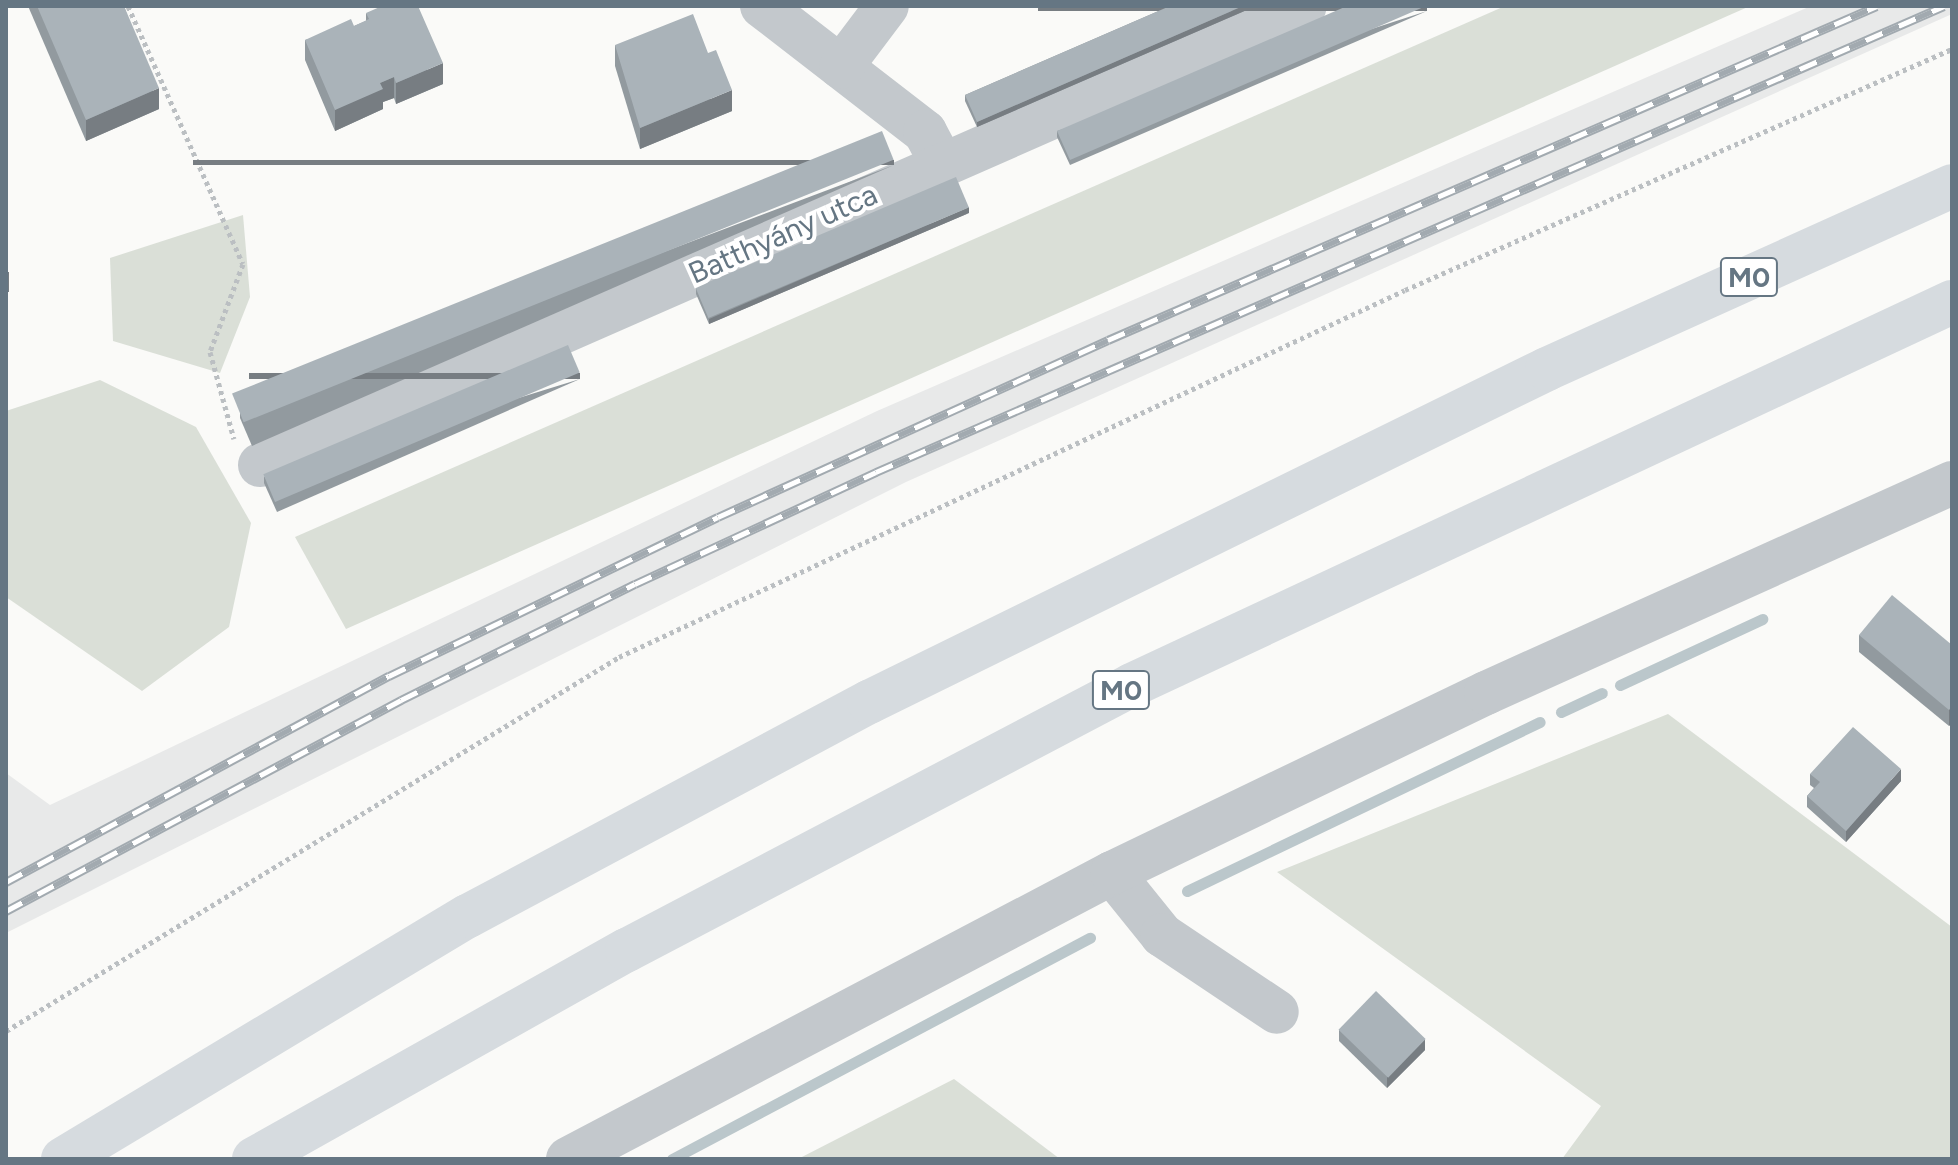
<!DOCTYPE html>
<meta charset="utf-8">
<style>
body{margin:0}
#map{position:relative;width:1958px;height:1165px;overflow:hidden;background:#fafaf8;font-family:Figtree,sans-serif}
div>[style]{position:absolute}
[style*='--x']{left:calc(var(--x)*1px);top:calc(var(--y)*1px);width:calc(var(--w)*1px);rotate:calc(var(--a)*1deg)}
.built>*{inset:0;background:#e8e9e9}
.green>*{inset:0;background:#dadfd7}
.stream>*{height:11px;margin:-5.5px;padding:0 5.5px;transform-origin:5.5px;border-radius:5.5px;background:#bbc7cb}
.path>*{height:5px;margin-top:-2.5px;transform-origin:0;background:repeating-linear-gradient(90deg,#bbbfc2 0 4px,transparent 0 8px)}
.minor>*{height:44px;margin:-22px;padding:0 22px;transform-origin:22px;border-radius:22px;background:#c3c8cc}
.highway>*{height:44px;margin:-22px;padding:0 22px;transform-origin:22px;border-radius:22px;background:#d6dbdf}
.rail>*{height:9px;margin-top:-4.5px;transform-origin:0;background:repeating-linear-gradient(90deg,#fff 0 18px,#a2aab0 0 36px);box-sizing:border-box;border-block:2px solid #a2aab0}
.wall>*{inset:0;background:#929a9f}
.shaded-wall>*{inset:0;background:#777d82;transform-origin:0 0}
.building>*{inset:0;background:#aab3b9;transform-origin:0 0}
span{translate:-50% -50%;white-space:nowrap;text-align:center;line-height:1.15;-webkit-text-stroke:8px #fff;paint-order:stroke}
.shield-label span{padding:2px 6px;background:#fff;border:2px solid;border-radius:6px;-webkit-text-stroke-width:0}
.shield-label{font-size:28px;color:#657683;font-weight:700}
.street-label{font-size:30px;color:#657683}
.frame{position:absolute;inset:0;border:8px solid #657683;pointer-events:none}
</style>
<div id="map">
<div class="built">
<div style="clip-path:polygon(1811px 6px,1952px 6px,1952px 14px,906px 482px,6px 933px,6px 773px,50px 805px,877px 411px)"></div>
</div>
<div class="green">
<div style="clip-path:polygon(1505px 6px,1750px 6px,346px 629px,295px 537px)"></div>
<div style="clip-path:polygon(243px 215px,250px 297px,220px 373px,113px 341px,110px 258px)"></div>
<div style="clip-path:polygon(100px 380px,196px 427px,251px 523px,229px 627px,142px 691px,6px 597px,6px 411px)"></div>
<div style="clip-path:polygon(1668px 714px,1952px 927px,1952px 1159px,1562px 1159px,1601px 1106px,1277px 872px)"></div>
<div style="clip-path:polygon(954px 1079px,1060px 1159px,798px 1159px)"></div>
</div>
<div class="stream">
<div style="--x:1620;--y:685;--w:157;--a:-24.9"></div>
<div style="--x:1561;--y:712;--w:45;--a:-24.9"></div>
<div style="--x:1187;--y:891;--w:391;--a:-25.6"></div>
<div style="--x:672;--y:1159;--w:473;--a:-27.9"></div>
</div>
<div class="path">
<div style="--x:128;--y:6;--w:282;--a:66"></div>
<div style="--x:243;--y:264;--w:94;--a:110.6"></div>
<div style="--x:210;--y:352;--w:90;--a:74.6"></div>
<div style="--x:6;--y:1031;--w:718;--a:-31.39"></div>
<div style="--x:619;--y:657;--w:867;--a:-25.03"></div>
<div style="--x:1405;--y:290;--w:598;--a:-23.78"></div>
</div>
<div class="minor">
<div style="--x:762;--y:6;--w:206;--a:37.7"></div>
<div style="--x:925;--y:132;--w:36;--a:62"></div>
<div style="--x:841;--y:67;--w:76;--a:-53"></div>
<div style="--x:260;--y:465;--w:1141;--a:-23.71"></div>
<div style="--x:1112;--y:873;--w:80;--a:51.1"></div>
<div style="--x:1162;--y:935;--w:138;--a:33.8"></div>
<div style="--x:568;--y:1159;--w:615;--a:-27.73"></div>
<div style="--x:1112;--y:873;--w:415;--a:-25.7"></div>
<div style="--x:1486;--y:693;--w:511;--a:-24.26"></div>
</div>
<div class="highway">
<div style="--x:63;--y:1159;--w:472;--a:-31"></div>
<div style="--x:468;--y:916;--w:455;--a:-28.1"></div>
<div style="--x:869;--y:702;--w:755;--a:-26.16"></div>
<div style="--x:1547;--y:369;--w:444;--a:-24.3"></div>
<div style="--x:254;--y:1159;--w:428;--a:-29.3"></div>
<div style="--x:627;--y:950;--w:570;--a:-27.69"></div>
<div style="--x:1132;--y:685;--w:905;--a:-25.04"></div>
</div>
<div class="rail">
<div style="--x:6;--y:882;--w:435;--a:-28.3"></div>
<div style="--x:389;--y:676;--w:365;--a:-25.8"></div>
<div style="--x:718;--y:517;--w:428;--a:-24.4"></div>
<div style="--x:1108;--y:340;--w:838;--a:-23.48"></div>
<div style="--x:6;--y:911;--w:448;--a:-28.1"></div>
<div style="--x:401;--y:700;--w:261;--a:-26.4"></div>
<div style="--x:635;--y:584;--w:266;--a:-24.9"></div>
<div style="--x:876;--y:472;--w:1165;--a:-23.57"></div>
</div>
<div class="wall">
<div style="clip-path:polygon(28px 6px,124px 6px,159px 109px,86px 141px)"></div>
<div style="clip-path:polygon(1170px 6px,1256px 6px,977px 127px,965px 101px,965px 95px)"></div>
<div style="clip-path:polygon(1427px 11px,1070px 165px,1057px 137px,1057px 131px)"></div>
<div style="clip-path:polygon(366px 13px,443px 84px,396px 104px,394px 98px,383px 102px,383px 109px,335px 131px,305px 60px,305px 40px,354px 26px,366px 21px)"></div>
<div style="clip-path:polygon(615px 45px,732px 111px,640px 149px,615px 66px)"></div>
<div style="clip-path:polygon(894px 165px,252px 446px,240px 418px,240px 412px)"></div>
<div style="clip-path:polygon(969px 213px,709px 324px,696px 294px,696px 288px)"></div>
<div style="clip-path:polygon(580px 379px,277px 512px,264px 483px,264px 477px)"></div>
<div style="clip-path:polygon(1859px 635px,1952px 645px,1952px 723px,1949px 726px,1859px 652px)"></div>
<div style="clip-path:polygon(1810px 774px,1901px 781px,1846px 842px,1807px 807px,1807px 796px,1814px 788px,1810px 785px)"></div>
<div style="clip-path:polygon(1339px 1030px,1425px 1050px,1387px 1088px,1339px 1041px)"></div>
</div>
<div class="shaded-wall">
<div style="clip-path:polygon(1243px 6px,1256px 6px,977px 127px,977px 122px)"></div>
<div style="left:1427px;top:6px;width:5px;height:389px;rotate:90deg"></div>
<div style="clip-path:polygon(443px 63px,443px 84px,396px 104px,396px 83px)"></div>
<div style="clip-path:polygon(394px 77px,394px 98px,383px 102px,383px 109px,335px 131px,335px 110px,380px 83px)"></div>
<div style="clip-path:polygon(159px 88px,159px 109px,86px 141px,86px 120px)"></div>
<div style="clip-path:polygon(732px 90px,732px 111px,640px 149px,640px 128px)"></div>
<div style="left:894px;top:160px;width:5px;height:701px;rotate:90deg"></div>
<div style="clip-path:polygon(969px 207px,969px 213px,709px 324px,709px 319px)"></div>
<div style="left:9px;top:272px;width:20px;height:3px;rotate:90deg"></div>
<div style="left:580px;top:373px;width:6px;height:331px;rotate:90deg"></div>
<div style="clip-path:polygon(1952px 706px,1952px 723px,1949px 726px,1949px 710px)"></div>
<div style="clip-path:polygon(1901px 769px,1901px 781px,1846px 842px,1846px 831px)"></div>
<div style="clip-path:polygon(1425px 1039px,1425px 1050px,1387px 1088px,1387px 1077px)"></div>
</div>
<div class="building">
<div style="clip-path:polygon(37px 6px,124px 6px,159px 88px,86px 120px)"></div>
<div style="clip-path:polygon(382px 6px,418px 6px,443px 63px,396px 83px,394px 77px,380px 83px,383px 89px,335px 110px,305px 40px,351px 19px,354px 26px,369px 19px,366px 13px)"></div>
<div style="clip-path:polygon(1170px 6px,1243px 6px,977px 122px,965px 95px)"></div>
<div style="clip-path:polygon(1347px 6px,1426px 6px,1070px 160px,1057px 131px)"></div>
<div style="clip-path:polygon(693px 14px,708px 53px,716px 50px,732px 90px,640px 128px,615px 45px)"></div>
<div style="left:882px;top:131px;width:31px;height:701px;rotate:68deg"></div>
<div style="left:956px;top:177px;width:33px;height:283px;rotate:67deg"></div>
<div style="left:568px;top:345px;width:30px;height:331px;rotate:67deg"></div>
<div style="clip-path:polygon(1892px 595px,1952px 645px,1952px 706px,1949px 710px,1859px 635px)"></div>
<div style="clip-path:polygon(1853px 727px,1901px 769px,1846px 831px,1807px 796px,1820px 782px,1810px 774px)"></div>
<div style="left:1376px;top:991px;width:69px;height:54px;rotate:44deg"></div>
</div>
<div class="shield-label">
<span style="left:1749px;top:277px">M0</span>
<span style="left:1121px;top:690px">M0</span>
</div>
<div class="street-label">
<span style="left:783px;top:234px;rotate:-24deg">Batthyány utca</span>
</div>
<div class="frame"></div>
</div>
